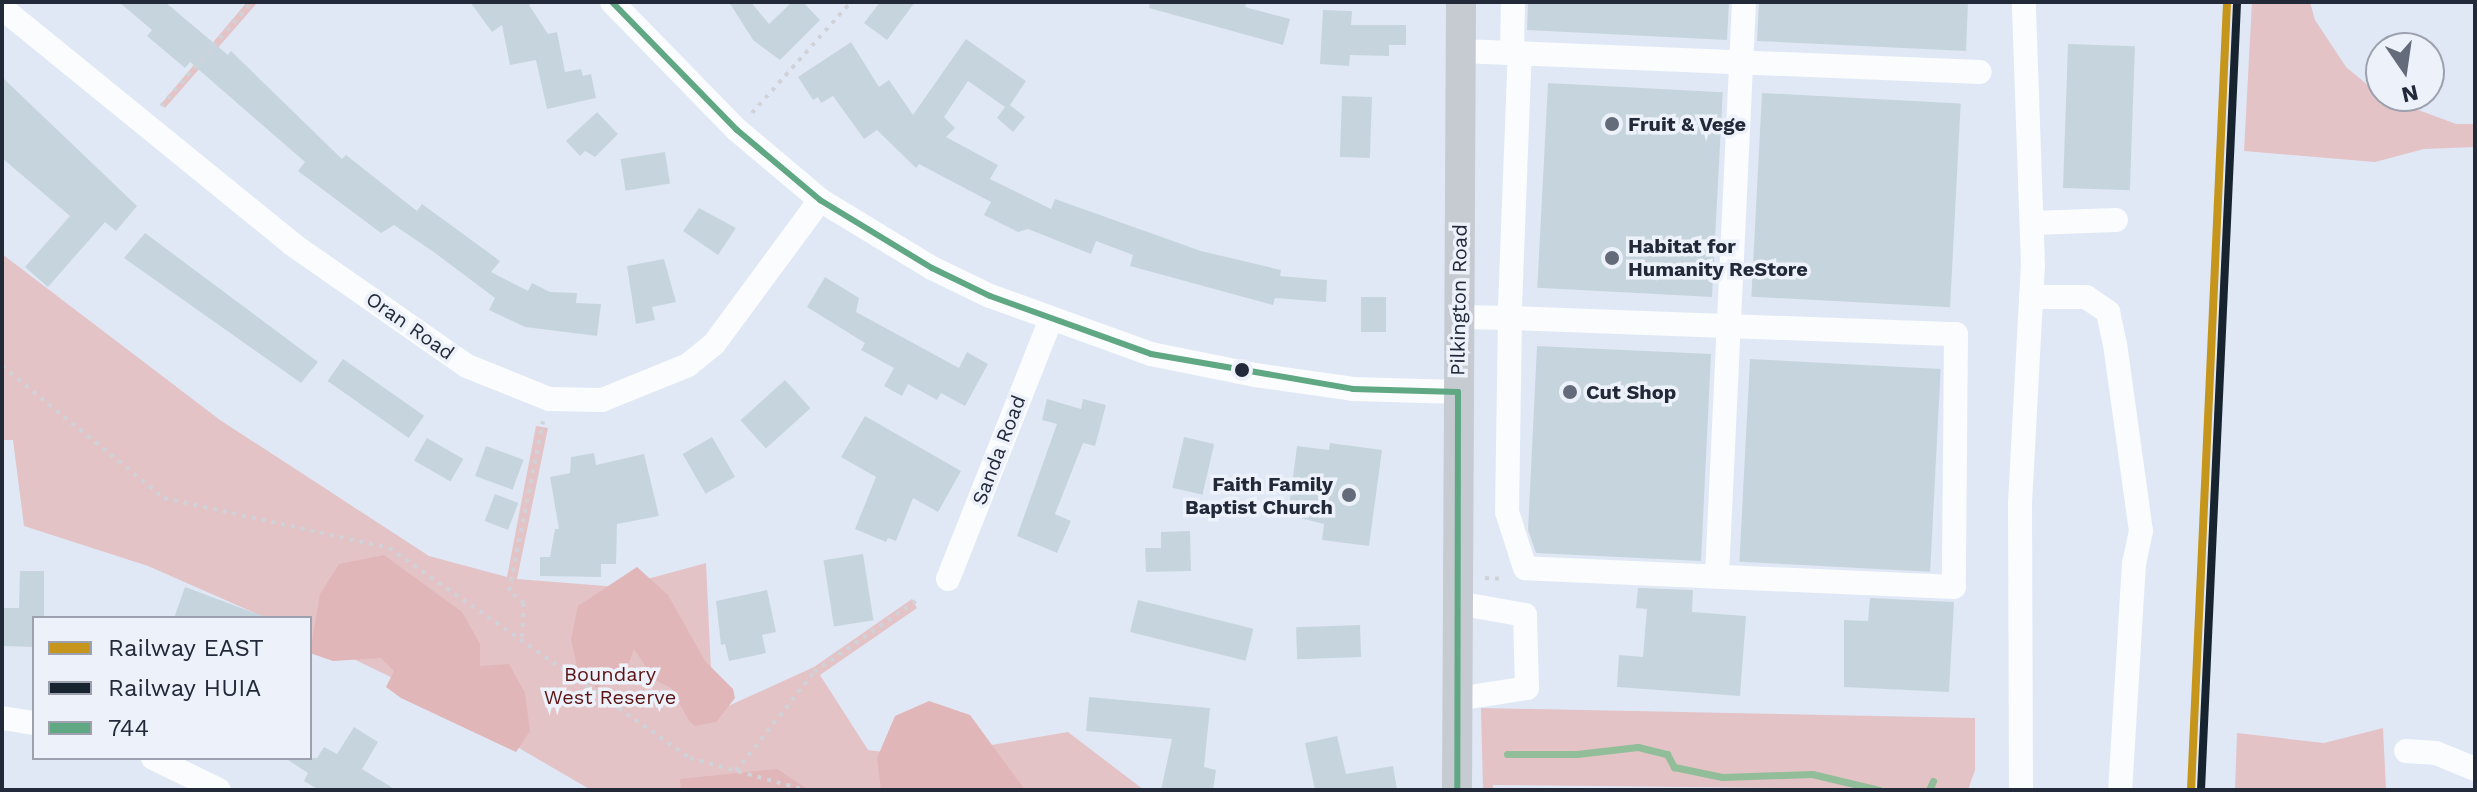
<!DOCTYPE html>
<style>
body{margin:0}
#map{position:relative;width:2477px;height:792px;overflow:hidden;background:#e0e8f6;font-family:"Work Sans",sans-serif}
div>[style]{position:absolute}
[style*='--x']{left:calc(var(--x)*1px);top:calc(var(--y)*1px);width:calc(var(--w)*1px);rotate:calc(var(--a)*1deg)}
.green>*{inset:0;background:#e3c3c6}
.forest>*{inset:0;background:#e1b6b8}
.stream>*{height:7px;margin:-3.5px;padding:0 3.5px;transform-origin:3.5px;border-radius:3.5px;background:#91bd98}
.building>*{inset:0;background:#c6d5dd;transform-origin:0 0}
.path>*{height:4px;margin-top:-2px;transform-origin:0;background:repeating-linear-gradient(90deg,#d0d2d7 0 4px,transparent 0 10px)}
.minor>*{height:24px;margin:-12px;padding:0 12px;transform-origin:12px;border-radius:12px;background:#fafcfe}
.major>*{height:30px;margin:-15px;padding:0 15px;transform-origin:15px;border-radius:15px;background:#c6cad1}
.bus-1>*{height:6px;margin:-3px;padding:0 3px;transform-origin:3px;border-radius:3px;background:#5fa883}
.rail-1>*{height:8px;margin:-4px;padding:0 4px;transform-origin:4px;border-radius:4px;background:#c6951c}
.rail-2>*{height:8px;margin:-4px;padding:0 4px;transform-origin:4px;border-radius:4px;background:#17232f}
.dots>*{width:22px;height:22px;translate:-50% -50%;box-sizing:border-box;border:4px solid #edf1fa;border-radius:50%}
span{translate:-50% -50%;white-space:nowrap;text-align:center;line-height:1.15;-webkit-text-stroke:7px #edf1fa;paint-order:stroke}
.poi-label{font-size:20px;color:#222939;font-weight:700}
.left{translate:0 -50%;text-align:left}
.right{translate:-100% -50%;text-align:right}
.street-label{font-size:20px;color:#222939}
.park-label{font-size:20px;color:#5c1213}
.frame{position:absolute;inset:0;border:4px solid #222939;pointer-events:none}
.legend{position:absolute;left:32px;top:616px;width:280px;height:144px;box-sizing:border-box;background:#edf1fa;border:2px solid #9ca1ad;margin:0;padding:10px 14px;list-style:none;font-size:24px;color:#222939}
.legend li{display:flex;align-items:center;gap:16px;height:40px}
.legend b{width:40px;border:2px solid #9ca1ad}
.north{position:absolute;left:2365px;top:32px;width:80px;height:80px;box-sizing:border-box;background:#edf1fa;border:2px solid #9ca1ad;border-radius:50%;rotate:167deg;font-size:22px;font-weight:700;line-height:32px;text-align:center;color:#222939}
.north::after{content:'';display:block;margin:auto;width:28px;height:36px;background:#646c7b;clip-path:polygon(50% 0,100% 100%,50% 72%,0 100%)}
</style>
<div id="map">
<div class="green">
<div style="clip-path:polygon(247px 2px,258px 2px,165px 108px,161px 104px)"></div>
<div style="clip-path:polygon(2252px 2px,2310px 2px,2315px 20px,2346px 67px,2381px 96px,2456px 124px,2475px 124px,2475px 147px,2424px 149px,2375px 162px,2244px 151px)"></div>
<div style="clip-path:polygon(2px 254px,220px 420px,429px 556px,507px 577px,536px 426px,548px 428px,517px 579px,618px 587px,706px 563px,713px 713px,814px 667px,912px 599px,917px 608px,820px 675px,868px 750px,921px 757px,1068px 732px,1144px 790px,591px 790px,428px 695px,310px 638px,310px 618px,266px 618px,148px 566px,24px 526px,13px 440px,2px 440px)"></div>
<div style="clip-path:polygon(1481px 708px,1975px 718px,1975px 770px,1968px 790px,1493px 785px,1493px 790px,1483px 790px)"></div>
<div style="clip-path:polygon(2383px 728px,2386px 789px,2235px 789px,2237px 733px,2324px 743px)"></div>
</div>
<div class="forest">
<div style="clip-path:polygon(384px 555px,462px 612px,480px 644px,480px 666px,509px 664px,525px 693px,530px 731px,516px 752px,401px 698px,386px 687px,394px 671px,381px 658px,333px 661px,310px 653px,320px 594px,339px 564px)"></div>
<div style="clip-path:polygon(637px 567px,668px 595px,705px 661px,733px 689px,735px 698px,716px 722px,695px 726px,689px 721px,671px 688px,655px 680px,634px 649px,623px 678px,596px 688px,577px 667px,571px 639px,578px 606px)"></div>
<div style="clip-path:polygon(929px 701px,970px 715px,1025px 790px,881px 790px,877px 758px,895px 716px)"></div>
<div style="clip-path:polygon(777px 769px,809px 790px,681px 790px,680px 779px)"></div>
</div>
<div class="stream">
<div style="--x:1507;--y:754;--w:70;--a:0"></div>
<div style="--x:1577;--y:754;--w:61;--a:-6.5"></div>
<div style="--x:1638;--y:747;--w:30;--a:14"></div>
<div style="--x:1667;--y:754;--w:15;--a:62"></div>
<div style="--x:1674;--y:767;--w:49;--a:11.8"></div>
<div style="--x:1722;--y:777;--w:90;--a:-1.9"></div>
<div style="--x:1812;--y:774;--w:69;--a:13.4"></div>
<div style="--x:1929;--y:790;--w:10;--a:-66"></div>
</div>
<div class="building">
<div style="clip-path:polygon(119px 2px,165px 2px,228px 55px,231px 51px,342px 159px,346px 155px,417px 211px,422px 204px,500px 261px,491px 272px,528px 291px,532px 283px,550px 292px,577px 293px,576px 303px,601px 304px,597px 336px,525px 327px,489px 310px,495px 298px,435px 253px,394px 225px,381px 233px,298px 171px,305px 162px,190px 62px,185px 68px,147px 36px,152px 30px)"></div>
<div style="clip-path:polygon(470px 2px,534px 2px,529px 5px,548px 34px,557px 32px,565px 72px,581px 69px,583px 76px,591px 74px,596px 98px,547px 109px,536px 60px,510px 65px,502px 25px,492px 32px)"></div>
<div style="clip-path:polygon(729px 2px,751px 2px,769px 24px,792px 2px,803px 2px,820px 20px,780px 60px,753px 40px)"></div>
<div style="clip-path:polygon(880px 2px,915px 2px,887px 40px,864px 23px)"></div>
<div style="clip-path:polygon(1150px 2px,1247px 2px,1245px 7px,1290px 19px,1283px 45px,1149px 8px)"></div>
<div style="clip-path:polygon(1528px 2px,1729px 2px,1727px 40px,1527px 30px)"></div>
<div style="clip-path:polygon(1759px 2px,1968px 2px,1966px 51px,1757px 41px)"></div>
<div style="clip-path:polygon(1323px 10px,1352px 11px,1351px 25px,1406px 25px,1406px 45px,1389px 45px,1389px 56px,1350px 55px,1349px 66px,1320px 64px)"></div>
<div style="clip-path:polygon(966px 39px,1026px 81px,1010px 105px,1025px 117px,1013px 132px,997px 118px,1005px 107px,968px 81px,944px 117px,955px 128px,946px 137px,998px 165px,990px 179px,1051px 209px,1055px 199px,1201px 251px,1281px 270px,1280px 276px,1327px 280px,1326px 302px,1275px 298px,1273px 305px,1130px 266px,1133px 255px,1096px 241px,1091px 254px,1028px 229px,1018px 232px,984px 215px,991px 202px,919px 164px,916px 168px,877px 130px,864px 139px,833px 96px,821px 103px,818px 97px,813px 100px,798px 77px,851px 42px,879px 87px,889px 80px,913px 115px)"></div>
<div style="left:2068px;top:44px;width:67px;height:144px;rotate:2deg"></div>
<div style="clip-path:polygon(2px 77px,137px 206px,116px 231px,105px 222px,48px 287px,25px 267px,70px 216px,2px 158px)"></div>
<div style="left:1548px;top:83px;width:175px;height:205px;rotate:3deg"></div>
<div style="left:1762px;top:93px;width:199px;height:204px;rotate:3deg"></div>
<div style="left:1342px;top:96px;width:30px;height:61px;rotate:2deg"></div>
<div style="clip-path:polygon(597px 112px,618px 134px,595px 157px,585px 151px,580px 156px,566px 141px)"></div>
<div style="left:665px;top:152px;width:32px;height:45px;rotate:81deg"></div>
<div style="clip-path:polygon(699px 208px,736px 228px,718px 255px,683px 231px)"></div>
<div style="clip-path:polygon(145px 233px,318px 362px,301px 383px,124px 258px)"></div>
<div style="clip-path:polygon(664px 259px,676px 302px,652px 307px,655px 320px,636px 324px,627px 266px)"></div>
<div style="clip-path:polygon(825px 277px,859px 298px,856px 312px,959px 368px,967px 352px,988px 364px,965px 406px,941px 393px,937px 400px,908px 384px,902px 396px,884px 386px,894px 368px,861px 350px,865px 343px,807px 307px)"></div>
<div style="left:1361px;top:297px;width:25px;height:35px"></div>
<div style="clip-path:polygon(1537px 346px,1711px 354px,1701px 561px,1536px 553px,1528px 530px)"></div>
<div style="left:343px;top:359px;width:99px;height:27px;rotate:35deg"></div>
<div style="left:1750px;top:359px;width:191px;height:203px;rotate:3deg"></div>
<div style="left:785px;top:380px;width:38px;height:60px;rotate:48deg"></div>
<div style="clip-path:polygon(1047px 399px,1081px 409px,1083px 399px,1106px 405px,1095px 446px,1083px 443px,1055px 514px,1071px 521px,1057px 553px,1017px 536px,1057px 424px,1042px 420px)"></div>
<div style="clip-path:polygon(865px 416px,961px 471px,938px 512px,913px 498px,896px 541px,888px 538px,886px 542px,855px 529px,876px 477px,841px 457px)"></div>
<div style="left:712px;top:437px;width:46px;height:34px;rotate:60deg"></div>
<div style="left:1184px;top:437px;width:31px;height:52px;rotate:13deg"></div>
<div style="left:427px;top:438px;width:42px;height:26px;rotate:30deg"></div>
<div style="clip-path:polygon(1330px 443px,1382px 450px,1369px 546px,1322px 540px,1324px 524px,1288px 515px,1297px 446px,1329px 450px)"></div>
<div style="left:486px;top:446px;width:40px;height:32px;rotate:20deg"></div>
<div style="clip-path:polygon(594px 453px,596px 465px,644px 454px,659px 516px,617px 524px,616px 564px,601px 564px,601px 577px,540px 576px,540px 557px,550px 557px,555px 529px,559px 529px,550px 477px,570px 473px,571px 457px)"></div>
<div style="left:495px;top:494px;width:25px;height:29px;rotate:21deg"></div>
<div style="clip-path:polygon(1190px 531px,1191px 571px,1146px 572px,1145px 548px,1161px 548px,1161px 532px)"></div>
<div style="left:863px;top:554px;width:67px;height:40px;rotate:81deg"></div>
<div style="clip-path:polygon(20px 571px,44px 571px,44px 618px,34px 618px,34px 647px,2px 646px,2px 608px,19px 608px)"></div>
<div style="clip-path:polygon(185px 587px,263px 616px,263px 618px,174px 618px)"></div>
<div style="clip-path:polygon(1638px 588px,1693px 590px,1692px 612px,1746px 616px,1740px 696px,1617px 687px,1619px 655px,1643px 657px,1647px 609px,1636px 608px)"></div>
<div style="clip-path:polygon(767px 590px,776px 632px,762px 635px,766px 653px,729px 661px,725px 644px,721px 645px,716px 601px)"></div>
<div style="clip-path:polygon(1870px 598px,1954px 602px,1949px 692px,1844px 687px,1844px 620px,1868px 621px)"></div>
<div style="left:1138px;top:600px;width:119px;height:33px;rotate:14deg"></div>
<div style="left:1360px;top:625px;width:32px;height:64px;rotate:88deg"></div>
<div style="clip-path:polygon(1089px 697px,1210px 708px,1204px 767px,1216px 770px,1213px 790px,1161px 790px,1172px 739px,1086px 731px)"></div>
<div style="clip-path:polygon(354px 727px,378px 742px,362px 769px,396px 790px,319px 790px,304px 781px,308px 773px,285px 758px,317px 758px,324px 747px,337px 754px)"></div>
<div style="clip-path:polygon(1337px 736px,1346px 774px,1393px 766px,1397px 790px,1315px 790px,1305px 743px)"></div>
</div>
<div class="path">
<div style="--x:161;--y:106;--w:138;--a:-48.8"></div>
<div style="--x:752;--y:113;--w:149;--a:-48.3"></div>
<div style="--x:2;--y:366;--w:209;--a:39.2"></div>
<div style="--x:164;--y:498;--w:230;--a:12.5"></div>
<div style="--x:389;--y:548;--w:367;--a:34.9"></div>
<div style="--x:690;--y:758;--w:119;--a:15.5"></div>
<div style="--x:1485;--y:578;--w:19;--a:3"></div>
<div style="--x:522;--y:637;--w:34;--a:-87"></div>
<div style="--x:524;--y:603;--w:19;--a:-141"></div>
<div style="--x:509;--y:591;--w:173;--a:-78.7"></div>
<div style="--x:736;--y:771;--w:126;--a:-51.8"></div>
<div style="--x:814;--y:672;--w:128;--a:-34.8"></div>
</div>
<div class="minor">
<div style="--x:612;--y:2;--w:179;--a:45.7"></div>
<div style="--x:737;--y:130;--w:109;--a:40.1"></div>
<div style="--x:820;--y:200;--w:131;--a:31.3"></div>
<div style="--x:932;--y:268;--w:64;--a:25.8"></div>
<div style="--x:990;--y:296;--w:171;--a:19.8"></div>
<div style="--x:1151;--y:354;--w:106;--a:11.4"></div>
<div style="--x:1255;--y:375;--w:99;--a:8.1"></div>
<div style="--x:1353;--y:389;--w:105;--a:1.6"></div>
<div style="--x:2;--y:8;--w:374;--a:39.1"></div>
<div style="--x:292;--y:244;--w:213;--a:34.9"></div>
<div style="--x:467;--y:366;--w:88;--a:21.9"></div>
<div style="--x:549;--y:399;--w:53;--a:1.1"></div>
<div style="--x:602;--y:400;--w:93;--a:-22.1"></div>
<div style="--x:688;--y:365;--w:33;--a:-39"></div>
<div style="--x:714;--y:344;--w:179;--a:-53.6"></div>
<div style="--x:1512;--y:49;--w:47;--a:-88.8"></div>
<div style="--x:1461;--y:51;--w:519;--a:2.32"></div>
<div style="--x:2033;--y:223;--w:83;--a:-2.1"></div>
<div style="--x:2031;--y:297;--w:55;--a:0"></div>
<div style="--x:2086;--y:297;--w:27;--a:34"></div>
<div style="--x:2108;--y:312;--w:33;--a:78"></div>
<div style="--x:2115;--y:344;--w:189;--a:82.1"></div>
<div style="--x:2141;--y:531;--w:33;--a:102"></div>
<div style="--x:2134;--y:563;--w:227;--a:93.5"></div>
<div style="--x:1459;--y:317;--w:51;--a:1.1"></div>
<div style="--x:1510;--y:318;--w:446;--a:2.1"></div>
<div style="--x:1956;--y:334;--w:253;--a:90.5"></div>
<div style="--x:1954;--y:587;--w:429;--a:-177.5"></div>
<div style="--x:1525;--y:568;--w:59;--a:-107.8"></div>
<div style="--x:1507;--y:512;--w:65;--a:-89.1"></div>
<div style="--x:1508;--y:447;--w:129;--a:-89.1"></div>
<div style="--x:1510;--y:318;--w:11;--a:-90"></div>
<div style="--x:1510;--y:307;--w:255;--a:-87.8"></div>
<div style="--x:1717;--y:575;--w:574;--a:-87.3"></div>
<div style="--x:948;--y:579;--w:277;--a:-68.4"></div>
<div style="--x:1457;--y:699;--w:71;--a:-8.9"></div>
<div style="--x:1527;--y:688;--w:73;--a:-91.6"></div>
<div style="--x:1525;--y:615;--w:69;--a:-170"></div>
<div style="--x:2;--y:718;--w:32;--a:9"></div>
<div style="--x:2406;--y:751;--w:30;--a:4"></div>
<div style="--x:2436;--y:753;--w:42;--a:22.3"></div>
<div style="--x:153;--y:758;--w:73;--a:25.9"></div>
<div style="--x:2021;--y:790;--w:287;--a:-90.2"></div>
<div style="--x:2020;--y:503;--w:237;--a:-86.9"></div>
<div style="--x:2033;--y:266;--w:264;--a:-92"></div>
</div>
<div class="major">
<div style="--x:1457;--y:790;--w:788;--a:-89.71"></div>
</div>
<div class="bus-1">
<div style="--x:612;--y:2;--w:179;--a:45.7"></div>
<div style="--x:737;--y:130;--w:109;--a:40.1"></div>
<div style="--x:820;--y:200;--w:131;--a:31.3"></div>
<div style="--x:932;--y:268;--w:64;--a:25.8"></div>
<div style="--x:990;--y:296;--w:171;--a:19.8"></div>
<div style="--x:1151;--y:354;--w:205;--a:9.8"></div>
<div style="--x:1353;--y:389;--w:105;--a:1.6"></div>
<div style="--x:1458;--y:392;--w:398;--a:90.1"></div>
</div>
<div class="rail-1">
<div style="--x:2191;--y:790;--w:789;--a:-87.38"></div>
</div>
<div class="rail-2">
<div style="--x:2201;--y:790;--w:789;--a:-87.38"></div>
</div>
<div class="dots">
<div style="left:1612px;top:124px;background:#646c7b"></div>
<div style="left:1612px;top:258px;background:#646c7b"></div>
<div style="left:1242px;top:370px;background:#222939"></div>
<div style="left:1570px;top:392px;background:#646c7b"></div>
<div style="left:1349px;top:495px;background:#646c7b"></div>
</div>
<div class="poi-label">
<span class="left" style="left:1628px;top:124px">Fruit &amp; Vege</span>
<span class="left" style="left:1628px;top:258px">Habitat for<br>Humanity ReStore</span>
<span class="left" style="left:1586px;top:392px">Cut Shop</span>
<span class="right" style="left:1333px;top:496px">Faith Family<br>Baptist Church</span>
</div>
<div class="street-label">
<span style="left:1459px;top:300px;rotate:-89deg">Pilkington Road</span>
<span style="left:410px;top:326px;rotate:35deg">Oran Road</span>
<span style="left:999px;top:450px;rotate:-69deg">Sanda Road</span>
</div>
<div class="park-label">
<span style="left:610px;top:686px">Boundary<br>West Reserve</span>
</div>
<div class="frame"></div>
<ul class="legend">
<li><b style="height:10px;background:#c6951c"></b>Railway EAST</li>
<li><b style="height:10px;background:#17232f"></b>Railway HUIA</li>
<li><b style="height:10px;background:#5fa883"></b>744</li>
</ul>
<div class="north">N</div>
</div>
